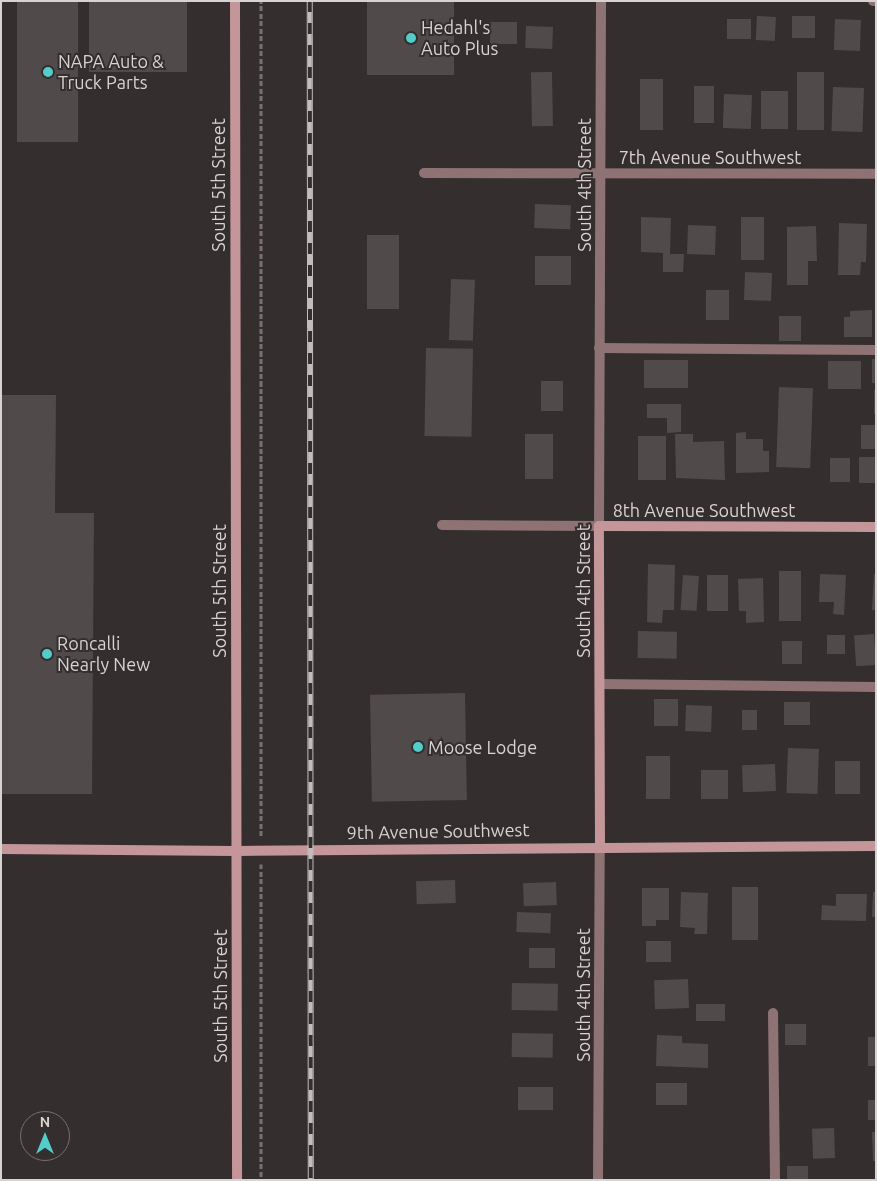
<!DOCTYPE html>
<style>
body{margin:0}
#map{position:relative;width:877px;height:1181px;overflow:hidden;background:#342e2e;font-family:Ubuntu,sans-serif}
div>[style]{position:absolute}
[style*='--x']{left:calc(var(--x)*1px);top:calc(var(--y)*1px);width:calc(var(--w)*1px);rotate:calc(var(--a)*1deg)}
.building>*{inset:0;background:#514a4b;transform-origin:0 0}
.path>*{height:3px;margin-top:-1.5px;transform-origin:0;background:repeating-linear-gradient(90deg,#777272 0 5px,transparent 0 7.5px)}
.lane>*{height:10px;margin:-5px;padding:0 5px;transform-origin:5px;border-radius:5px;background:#8e7274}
.street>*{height:10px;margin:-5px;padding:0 5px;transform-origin:5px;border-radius:5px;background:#8e7274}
.secondary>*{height:10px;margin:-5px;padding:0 5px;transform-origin:5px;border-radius:5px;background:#c4969a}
.rail>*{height:5.5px;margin-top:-2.75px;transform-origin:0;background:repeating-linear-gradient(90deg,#342e2e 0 11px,#c1bdbd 0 22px);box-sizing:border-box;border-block:1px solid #c1bdbd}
.dots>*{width:14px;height:14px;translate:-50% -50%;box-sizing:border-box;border:2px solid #342e2e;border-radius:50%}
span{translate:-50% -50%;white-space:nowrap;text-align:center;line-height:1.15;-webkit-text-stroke:4px #342e2e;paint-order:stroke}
.poi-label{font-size:18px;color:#d7d3d3}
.left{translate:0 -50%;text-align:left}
.street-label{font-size:18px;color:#d7d3d3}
.frame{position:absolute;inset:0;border:2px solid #d7d3d3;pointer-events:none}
.north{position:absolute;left:20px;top:1111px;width:50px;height:50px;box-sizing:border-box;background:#342e2e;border:1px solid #757070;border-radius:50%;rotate:0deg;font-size:14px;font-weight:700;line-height:20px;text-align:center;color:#d7d3d3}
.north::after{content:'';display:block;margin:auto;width:18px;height:22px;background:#53cdca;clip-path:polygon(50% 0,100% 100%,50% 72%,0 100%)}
</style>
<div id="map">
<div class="building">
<div style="left:17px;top:1px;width:61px;height:141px"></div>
<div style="left:89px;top:1px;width:98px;height:71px"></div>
<div style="left:367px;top:1px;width:87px;height:74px"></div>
<div style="left:757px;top:16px;width:19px;height:24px;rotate:3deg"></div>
<div style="left:792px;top:16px;width:23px;height:22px"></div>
<div style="left:727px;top:19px;width:24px;height:20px"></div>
<div style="left:835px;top:19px;width:26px;height:31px;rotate:2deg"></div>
<div style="left:490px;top:22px;width:27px;height:22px"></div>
<div style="left:526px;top:26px;width:27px;height:22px;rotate:2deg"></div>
<div style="left:552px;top:72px;width:54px;height:21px;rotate:89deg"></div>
<div style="left:797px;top:72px;width:27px;height:58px"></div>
<div style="left:640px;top:79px;width:23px;height:51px"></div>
<div style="left:694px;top:86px;width:20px;height:37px"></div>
<div style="left:833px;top:87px;width:31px;height:44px;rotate:2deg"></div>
<div style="left:761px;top:91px;width:27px;height:38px"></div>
<div style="left:724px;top:94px;width:28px;height:34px;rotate:2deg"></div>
<div style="left:535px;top:204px;width:36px;height:24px;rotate:2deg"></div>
<div style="clip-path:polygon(641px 217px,671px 218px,670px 254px,684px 254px,683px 272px,663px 272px,663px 253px,641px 252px)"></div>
<div style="left:741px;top:217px;width:23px;height:43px"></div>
<div style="clip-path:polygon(839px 223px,867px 224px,866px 262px,861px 262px,860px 275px,838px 275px)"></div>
<div style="left:688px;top:225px;width:28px;height:29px;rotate:2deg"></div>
<div style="clip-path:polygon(816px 226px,817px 261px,808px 261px,808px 285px,787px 285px,787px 227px)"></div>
<div style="left:367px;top:235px;width:32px;height:74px"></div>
<div style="left:535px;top:256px;width:36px;height:29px"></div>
<div style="left:745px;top:272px;width:27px;height:28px;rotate:2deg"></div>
<div style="left:451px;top:279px;width:24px;height:61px;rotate:2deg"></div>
<div style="left:706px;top:290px;width:23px;height:30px"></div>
<div style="clip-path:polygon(872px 310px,872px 337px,844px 337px,844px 317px,850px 317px,850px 311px)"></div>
<div style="left:801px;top:316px;width:25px;height:22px;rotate:90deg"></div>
<div style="left:426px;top:348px;width:47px;height:88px;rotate:1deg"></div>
<div style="left:872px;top:359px;width:4px;height:24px"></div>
<div style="left:644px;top:360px;width:44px;height:28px"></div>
<div style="left:828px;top:361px;width:33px;height:28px"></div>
<div style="left:541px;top:381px;width:22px;height:30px"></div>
<div style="left:779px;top:387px;width:34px;height:80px;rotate:2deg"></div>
<div style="left:874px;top:390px;width:2px;height:24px"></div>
<div style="clip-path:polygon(1px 395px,56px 395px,55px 513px,94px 513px,92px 794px,1px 794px)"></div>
<div style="clip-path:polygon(647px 404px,681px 404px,681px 432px,667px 433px,667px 418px,647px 418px)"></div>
<div style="left:861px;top:425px;width:15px;height:24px"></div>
<div style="clip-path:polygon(746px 432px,746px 439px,763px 439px,763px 451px,769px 451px,769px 472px,736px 473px,736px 433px)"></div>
<div style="left:525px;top:434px;width:28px;height:45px"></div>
<div style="clip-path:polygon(675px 434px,693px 434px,693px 442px,724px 441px,725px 480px,676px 478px)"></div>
<div style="left:638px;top:436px;width:28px;height:44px"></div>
<div style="left:859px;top:457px;width:17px;height:26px"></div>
<div style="left:830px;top:458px;width:20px;height:24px"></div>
<div style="clip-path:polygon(648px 564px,675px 565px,674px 610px,663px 610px,662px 623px,647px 622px)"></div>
<div style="left:779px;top:571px;width:22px;height:50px"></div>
<div style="clip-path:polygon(820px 574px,846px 575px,844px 615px,833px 614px,834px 602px,819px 602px)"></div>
<div style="clip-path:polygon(874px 574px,876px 574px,876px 610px,872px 610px)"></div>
<div style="left:683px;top:575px;width:16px;height:35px;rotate:4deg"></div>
<div style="left:707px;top:575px;width:21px;height:36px"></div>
<div style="clip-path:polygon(763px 578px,764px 622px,746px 623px,746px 611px,739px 611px,738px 579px)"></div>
<div style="left:638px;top:631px;width:39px;height:27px;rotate:1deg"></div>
<div style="left:874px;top:634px;width:31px;height:20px;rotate:86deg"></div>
<div style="left:827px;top:635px;width:18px;height:19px"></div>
<div style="left:782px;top:641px;width:20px;height:23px"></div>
<div style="left:465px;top:693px;width:107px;height:95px;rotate:89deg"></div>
<div style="left:654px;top:699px;width:24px;height:27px"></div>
<div style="left:784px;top:702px;width:26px;height:23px"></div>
<div style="left:686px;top:705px;width:26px;height:26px;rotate:2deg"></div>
<div style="left:742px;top:710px;width:15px;height:20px"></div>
<div style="left:788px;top:748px;width:31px;height:45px;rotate:2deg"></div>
<div style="left:646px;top:756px;width:24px;height:43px"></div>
<div style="left:835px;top:761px;width:25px;height:33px"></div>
<div style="left:775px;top:764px;width:27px;height:33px;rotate:88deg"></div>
<div style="left:701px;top:770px;width:27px;height:29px"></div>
<div style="left:455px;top:880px;width:23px;height:39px;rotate:88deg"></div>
<div style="left:556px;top:882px;width:23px;height:33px;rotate:88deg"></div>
<div style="left:732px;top:887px;width:26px;height:53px"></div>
<div style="clip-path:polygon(642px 888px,669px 888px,669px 920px,656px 920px,656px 926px,642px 926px)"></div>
<div style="clip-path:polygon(681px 892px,708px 893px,707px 934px,694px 934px,695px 928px,680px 927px)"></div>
<div style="clip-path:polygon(873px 892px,876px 892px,876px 917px,872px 917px)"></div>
<div style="clip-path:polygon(836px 894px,867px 894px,866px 921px,821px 920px,822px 905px,836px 906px)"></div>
<div style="left:517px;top:912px;width:34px;height:20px;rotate:2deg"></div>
<div style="left:646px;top:941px;width:25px;height:21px"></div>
<div style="left:529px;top:948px;width:26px;height:20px"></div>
<div style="left:688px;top:979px;width:29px;height:34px;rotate:88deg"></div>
<div style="left:512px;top:983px;width:46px;height:27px;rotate:1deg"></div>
<div style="left:696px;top:1004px;width:29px;height:17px"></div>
<div style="left:785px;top:1024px;width:21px;height:21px"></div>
<div style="left:512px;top:1033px;width:41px;height:24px;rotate:1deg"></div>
<div style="clip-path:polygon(657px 1035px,682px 1036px,682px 1043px,708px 1044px,708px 1068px,656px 1066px)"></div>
<div style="left:868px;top:1037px;width:8px;height:29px"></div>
<div style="left:656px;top:1083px;width:31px;height:22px"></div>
<div style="left:518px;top:1087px;width:35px;height:23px"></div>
<div style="left:868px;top:1100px;width:8px;height:20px"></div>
<div style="left:834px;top:1128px;width:30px;height:22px;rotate:88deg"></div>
<div style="clip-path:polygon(872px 1132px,876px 1132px,876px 1161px,873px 1161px)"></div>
<div style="left:787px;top:1166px;width:21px;height:14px"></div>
</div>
<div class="path">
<div style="--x:261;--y:836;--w:835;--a:-90"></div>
<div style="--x:261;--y:864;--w:316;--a:90"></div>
</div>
<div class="lane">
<div style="--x:873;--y:1;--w:3;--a:0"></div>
<div style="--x:599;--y:348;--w:277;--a:0.4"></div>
<div style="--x:600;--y:684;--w:276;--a:0.6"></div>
<div style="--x:773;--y:1013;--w:167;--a:89.3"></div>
</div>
<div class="street">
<div style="--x:424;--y:173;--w:452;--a:0.1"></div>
<div style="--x:442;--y:525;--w:157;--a:0.4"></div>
<div style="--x:599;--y:526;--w:525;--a:-89.78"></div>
<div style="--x:598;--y:1180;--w:334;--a:-89.7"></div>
</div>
<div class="secondary">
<div style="--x:235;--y:1;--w:1179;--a:89.9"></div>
<div style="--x:600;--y:846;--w:320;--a:-90.2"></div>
<div style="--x:599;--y:526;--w:277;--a:0.2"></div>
<div style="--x:1;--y:849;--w:235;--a:0.5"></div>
<div style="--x:236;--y:851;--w:640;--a:-0.45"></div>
</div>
<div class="rail">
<div style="--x:310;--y:1;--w:1179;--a:89.95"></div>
</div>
<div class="dots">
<div style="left:411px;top:38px;background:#53cdca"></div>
<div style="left:48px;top:72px;background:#53cdca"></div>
<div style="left:47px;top:654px;background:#53cdca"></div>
<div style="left:418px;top:747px;background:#53cdca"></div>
</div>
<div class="poi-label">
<span class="left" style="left:421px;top:38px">Hedahl's<br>Auto Plus</span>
<span class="left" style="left:58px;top:72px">NAPA Auto &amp;<br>Truck Parts</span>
<span class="left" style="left:57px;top:654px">Roncalli<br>Nearly New</span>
<span class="left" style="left:428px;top:747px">Moose Lodge</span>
</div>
<div class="street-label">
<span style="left:710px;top:157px">7th Avenue Southwest</span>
<span style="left:218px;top:185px;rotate:-90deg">South 5th Street</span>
<span style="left:584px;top:185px;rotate:-90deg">South 4th Street</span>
<span style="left:704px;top:510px">8th Avenue Southwest</span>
<span style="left:219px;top:591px;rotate:-90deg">South 5th Street</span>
<span style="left:583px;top:591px;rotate:-90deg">South 4th Street</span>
<span style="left:438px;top:831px;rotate:-1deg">9th Avenue Southwest</span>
<span style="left:583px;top:995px;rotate:-90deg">South 4th Street</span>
<span style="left:220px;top:996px;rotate:-90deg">South 5th Street</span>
</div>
<div class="frame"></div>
<div class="north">N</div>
</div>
